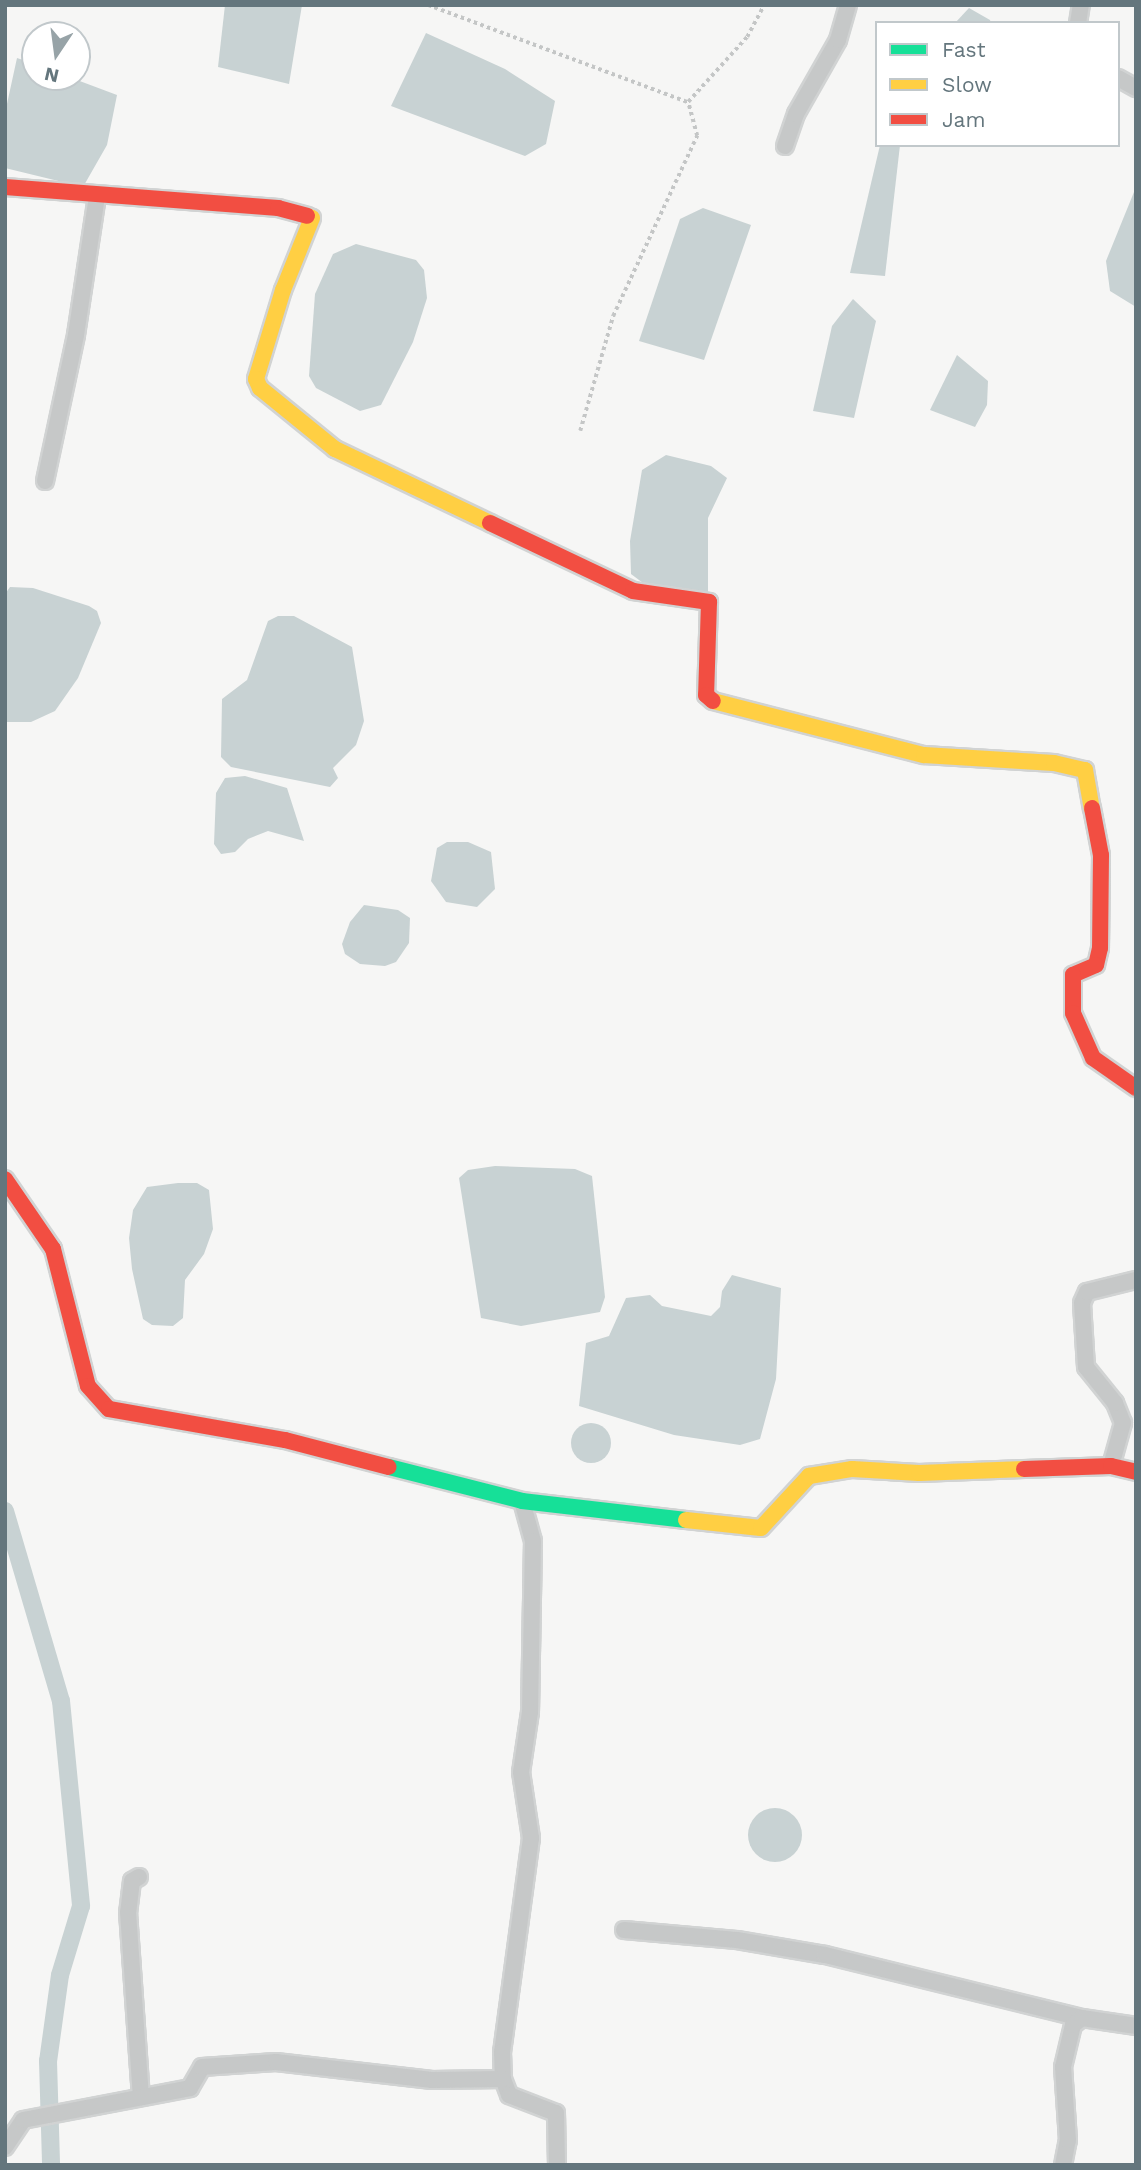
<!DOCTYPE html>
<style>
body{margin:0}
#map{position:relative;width:1141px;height:2170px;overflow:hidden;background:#f6f6f5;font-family:"Work Sans",sans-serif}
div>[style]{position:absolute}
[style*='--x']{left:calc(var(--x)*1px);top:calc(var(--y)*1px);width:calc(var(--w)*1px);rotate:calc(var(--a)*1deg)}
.water>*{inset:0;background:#c8d2d3}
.round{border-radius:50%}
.canal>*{height:18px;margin:-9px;padding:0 9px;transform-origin:9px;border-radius:9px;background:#c8d2d3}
.path>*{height:3.5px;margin-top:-1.75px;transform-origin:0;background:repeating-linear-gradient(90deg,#c4c6c6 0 3.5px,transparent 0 7px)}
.roads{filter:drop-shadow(2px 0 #d1d3d3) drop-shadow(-2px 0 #d1d3d3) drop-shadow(0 2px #d1d3d3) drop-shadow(0 -2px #d1d3d3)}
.street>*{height:16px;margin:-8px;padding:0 8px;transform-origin:8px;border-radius:8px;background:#c6c8c8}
.fast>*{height:16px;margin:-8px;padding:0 8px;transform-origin:8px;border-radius:8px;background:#16e098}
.slow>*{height:16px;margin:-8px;padding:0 8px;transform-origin:8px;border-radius:8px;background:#ffcf43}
.jam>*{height:16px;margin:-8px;padding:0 8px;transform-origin:8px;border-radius:8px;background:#f24e42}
span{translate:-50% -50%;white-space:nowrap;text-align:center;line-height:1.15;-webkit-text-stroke:7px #fff;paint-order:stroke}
.frame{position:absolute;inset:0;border:7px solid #64767d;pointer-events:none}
.legend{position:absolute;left:875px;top:21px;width:245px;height:126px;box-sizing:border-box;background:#fff;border:2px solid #c1c8cb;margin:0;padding:9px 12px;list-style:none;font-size:21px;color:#64767d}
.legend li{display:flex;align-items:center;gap:14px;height:35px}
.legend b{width:35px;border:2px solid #c1c8cb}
.north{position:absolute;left:21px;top:21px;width:70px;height:70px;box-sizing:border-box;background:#fff;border:2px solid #c1c8cb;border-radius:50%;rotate:193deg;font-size:19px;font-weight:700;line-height:28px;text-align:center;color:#64767d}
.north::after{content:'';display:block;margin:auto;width:24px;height:32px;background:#97a3a7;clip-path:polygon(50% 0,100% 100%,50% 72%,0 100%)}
</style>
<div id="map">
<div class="water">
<div style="clip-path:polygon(225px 5px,302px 5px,289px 84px,218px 67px)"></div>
<div style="clip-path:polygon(969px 8px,990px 20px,991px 23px,955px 23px)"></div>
<div style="clip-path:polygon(426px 33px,505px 69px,555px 101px,546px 144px,525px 156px,391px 106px)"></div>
<div style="clip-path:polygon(17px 58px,35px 64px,35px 77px,69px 77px,117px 95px,107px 145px,83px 187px,5px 168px,5px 113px)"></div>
<div style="clip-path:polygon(880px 145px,900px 145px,885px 276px,850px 273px)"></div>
<div style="clip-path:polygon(1136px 187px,1136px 307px,1110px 291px,1106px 261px)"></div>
<div style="clip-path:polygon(703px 208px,751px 225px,704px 360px,639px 341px,680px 219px)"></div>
<div style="clip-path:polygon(356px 244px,416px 260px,424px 270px,427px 298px,413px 342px,381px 405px,360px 411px,316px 388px,309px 376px,315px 294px,333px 254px)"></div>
<div style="clip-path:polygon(853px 299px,876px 321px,854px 418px,813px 411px,832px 326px)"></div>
<div style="clip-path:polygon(957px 355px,988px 381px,987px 405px,975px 427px,930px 410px)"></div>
<div style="clip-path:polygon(666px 455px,711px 466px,727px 478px,708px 518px,708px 593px,647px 586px,631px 574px,630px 541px,642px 470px)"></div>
<div style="clip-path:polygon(10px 587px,33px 588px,89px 606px,97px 611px,101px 623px,78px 678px,55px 711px,31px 722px,5px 722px,5px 594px)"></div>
<div style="clip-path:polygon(278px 616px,294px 616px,352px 647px,364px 721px,356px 745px,333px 768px,338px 778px,330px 787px,231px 767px,221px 757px,222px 699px,247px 680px,268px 621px)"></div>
<div style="clip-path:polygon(245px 776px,287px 788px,304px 841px,268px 831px,248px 839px,235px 852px,221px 854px,214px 844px,216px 793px,225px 778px)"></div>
<div style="clip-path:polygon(447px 842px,468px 842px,491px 852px,495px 889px,477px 907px,446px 902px,431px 881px,437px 848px)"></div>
<div style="clip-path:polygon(364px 905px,398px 910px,410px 918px,409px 943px,396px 962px,385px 966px,360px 964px,345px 954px,342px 944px,350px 922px)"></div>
<div style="clip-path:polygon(495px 1166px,575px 1169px,592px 1176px,605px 1297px,600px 1312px,521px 1326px,481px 1318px,459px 1178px,468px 1170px)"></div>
<div style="clip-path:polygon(178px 1183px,197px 1183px,209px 1190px,213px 1229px,204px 1254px,185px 1280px,183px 1318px,173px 1326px,152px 1325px,143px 1319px,132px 1269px,129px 1238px,133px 1210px,147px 1187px)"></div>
<div style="clip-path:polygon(732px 1275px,781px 1288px,776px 1379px,760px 1439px,740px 1445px,674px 1435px,579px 1406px,586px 1343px,609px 1336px,626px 1298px,650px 1295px,662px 1306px,711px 1316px,720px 1307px,722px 1291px)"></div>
<div class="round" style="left:571px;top:1423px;width:40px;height:40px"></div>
<div class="round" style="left:748px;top:1808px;width:54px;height:54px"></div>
</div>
<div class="canal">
<div style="--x:5;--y:1511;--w:198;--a:73.6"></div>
<div style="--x:61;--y:1701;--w:206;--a:84.4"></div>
<div style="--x:81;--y:1906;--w:72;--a:106.9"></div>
<div style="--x:60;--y:1975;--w:87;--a:97.9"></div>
<div style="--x:48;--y:2061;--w:104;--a:88.3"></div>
</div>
<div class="path">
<div style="--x:428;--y:5;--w:278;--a:20.5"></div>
<div style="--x:580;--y:431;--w:120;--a:-74"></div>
<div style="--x:613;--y:316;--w:199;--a:-65"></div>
<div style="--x:697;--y:136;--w:35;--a:-105"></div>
<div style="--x:688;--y:102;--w:88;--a:-47.8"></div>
<div style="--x:747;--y:37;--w:36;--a:-62"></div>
</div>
<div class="roads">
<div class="street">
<div style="--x:1078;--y:23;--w:18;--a:-81"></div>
<div style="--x:1118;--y:78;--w:21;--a:29"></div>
<div style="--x:785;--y:146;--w:34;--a:-71"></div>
<div style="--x:796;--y:114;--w:85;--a:-60.4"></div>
<div style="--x:838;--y:40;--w:36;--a:-74"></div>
<div style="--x:45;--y:481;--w:149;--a:-78"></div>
<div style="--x:76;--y:335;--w:141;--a:-81.4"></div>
<div style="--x:1111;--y:1466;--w:45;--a:-74.4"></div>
<div style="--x:1123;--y:1423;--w:22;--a:-112"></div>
<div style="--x:1115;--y:1403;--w:46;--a:-128.9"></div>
<div style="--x:1086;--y:1367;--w:64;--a:-93.6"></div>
<div style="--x:1082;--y:1303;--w:12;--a:-66"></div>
<div style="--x:1087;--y:1292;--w:50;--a:-13.8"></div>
<div style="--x:522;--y:1501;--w:41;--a:74.6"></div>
<div style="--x:533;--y:1541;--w:171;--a:91"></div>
<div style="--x:530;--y:1712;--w:61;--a:98.5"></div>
<div style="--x:521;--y:1772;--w:67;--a:81.4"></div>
<div style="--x:531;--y:1838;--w:216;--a:97.7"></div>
<div style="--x:502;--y:2052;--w:27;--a:88"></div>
<div style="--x:503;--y:2079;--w:17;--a:69"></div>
<div style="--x:509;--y:2095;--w:50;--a:21"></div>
<div style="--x:556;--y:2113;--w:52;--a:88.9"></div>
<div style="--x:139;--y:1877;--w:8;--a:150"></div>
<div style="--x:132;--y:1881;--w:31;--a:97"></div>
<div style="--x:128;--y:1912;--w:184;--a:86"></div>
<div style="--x:624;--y:1930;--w:113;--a:5.1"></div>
<div style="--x:737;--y:1940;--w:89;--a:9.7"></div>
<div style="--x:825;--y:1955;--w:265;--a:13.8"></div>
<div style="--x:5;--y:2147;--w:32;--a:-56"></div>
<div style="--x:23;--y:2120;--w:170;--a:-10.8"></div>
<div style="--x:190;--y:2088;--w:24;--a:-60"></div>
<div style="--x:202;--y:2067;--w:74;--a:-3.9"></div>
<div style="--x:276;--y:2062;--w:157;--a:6.6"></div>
<div style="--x:432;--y:2080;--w:71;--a:-0.8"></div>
<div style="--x:1063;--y:2165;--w:25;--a:-79"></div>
<div style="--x:1068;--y:2140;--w:73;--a:-93.9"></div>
<div style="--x:1063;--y:2067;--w:43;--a:-76.6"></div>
<div style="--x:1073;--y:2025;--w:11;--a:-38"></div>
<div style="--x:1082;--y:2018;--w:55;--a:8.4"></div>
</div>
<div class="fast">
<div style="--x:389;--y:1467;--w:137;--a:14.3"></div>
<div style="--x:522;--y:1501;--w:165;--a:6.6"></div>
</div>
<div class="slow">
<div style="--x:307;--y:216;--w:5;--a:22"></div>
<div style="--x:312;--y:218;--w:78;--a:111.9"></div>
<div style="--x:283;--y:290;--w:93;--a:106.9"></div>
<div style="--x:256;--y:379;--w:10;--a:66"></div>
<div style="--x:260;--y:388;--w:97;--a:39.1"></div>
<div style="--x:335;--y:449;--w:172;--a:25.5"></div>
<div style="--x:713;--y:701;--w:218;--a:14.4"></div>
<div style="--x:924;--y:755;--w:130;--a:3.5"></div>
<div style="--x:1054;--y:763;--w:32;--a:13"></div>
<div style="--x:1085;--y:770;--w:39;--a:80"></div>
<div style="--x:686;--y:1520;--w:75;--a:6.1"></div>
<div style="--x:761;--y:1528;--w:71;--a:-47.3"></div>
<div style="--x:809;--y:1476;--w:44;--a:-9.2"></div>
<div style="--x:852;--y:1469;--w:67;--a:3.4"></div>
<div style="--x:919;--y:1473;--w:105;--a:-2.2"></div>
</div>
<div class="jam">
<div style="--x:5;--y:187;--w:274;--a:4.4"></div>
<div style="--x:278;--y:208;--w:30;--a:15"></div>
<div style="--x:490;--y:523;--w:158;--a:25.4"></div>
<div style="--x:633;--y:591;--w:77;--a:8.2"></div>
<div style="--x:709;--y:602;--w:93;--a:91.8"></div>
<div style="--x:706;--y:695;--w:9;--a:41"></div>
<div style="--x:1092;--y:808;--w:48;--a:79.2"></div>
<div style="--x:1101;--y:855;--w:93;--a:90.6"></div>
<div style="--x:1100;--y:948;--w:17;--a:103"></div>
<div style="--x:1096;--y:965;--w:25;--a:157"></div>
<div style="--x:1073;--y:975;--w:38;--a:90"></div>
<div style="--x:1073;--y:1013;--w:49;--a:66"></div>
<div style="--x:1093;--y:1058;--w:52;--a:34.9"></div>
<div style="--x:5;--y:1179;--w:85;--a:55.6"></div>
<div style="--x:53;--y:1249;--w:141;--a:75.7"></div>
<div style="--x:88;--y:1386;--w:31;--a:48"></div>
<div style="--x:109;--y:1409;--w:179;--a:10"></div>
<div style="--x:285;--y:1440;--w:107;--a:14.6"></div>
<div style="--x:1024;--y:1469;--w:87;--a:-2"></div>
<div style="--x:1111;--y:1466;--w:26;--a:13"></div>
</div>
</div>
<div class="frame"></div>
<ul class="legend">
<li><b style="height:9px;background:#16e098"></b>Fast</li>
<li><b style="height:9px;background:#ffcf43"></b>Slow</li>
<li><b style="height:9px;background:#f24e42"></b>Jam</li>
</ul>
<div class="north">N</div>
</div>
